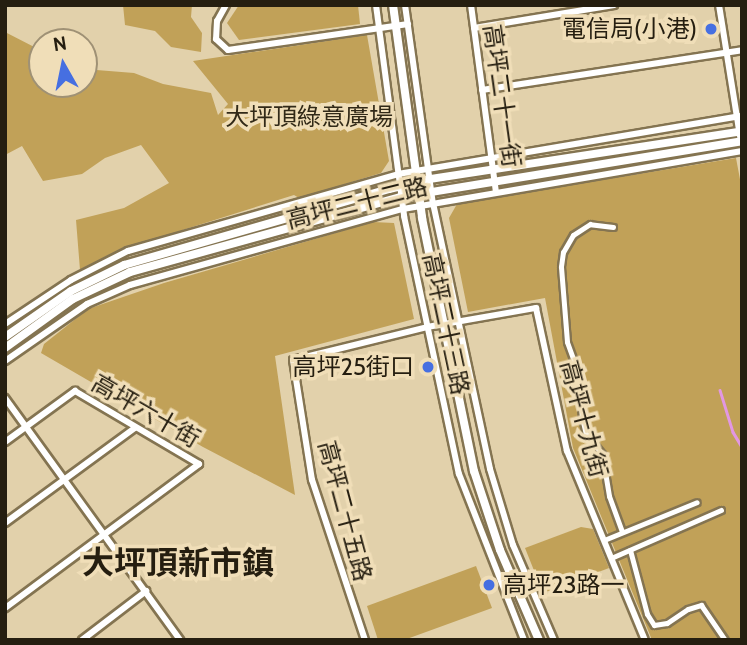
<!DOCTYPE html>
<meta charset="utf-8">
<style>
body{margin:0}
#map{position:relative;width:747px;height:645px;overflow:hidden;background:#e2d1ab;font-family:Cabin,"Noto Sans TC",sans-serif}
div>[style]{position:absolute}
[style*='--x']{left:calc(var(--x)*1px);top:calc(var(--y)*1px);width:calc(var(--w)*1px);rotate:calc(var(--a)*1deg)}
.green>*{inset:0;background:#c1a158}
.stream>*{height:2.5px;margin:-1.25px;padding:0 1.25px;transform-origin:1.25px;border-radius:1.25px;background:#e297e3}
.roads{filter:drop-shadow(2px 0 #847451) drop-shadow(-2px 0 #847451) drop-shadow(0 2px #847451) drop-shadow(0 -2px #847451)}
.pedestrian>*{height:5px;margin:-2.5px;padding:0 2.5px;transform-origin:2.5px;border-radius:2.5px;background:#fff}
.minor>*{height:6px;margin:-3px;padding:0 3px;transform-origin:3px;border-radius:3px;background:#fff}
.tertiary>*{height:8px;margin:-4px;padding:0 4px;transform-origin:4px;border-radius:4px;background:#fff}
.dots>*{width:19px;height:19px;translate:-50% -50%;box-sizing:border-box;border:4px solid #f0deb8;border-radius:50%}
span{translate:-50% -50%;white-space:nowrap;text-align:center;line-height:1.15;-webkit-text-stroke:7px #f0deb8;paint-order:stroke}
.poi-label{font-size:24px;color:#251e10}
.right{translate:-100% -50%;text-align:right}
.left{translate:0 -50%;text-align:left}
.street-label{font-size:24px;color:#251e10}
.park-label{font-size:24px;color:#312917}
.district-label{font-size:32px;color:#251e10;font-weight:700}
.frame{position:absolute;inset:0;border:7px solid #251e10;pointer-events:none}
.north{position:absolute;left:28px;top:28px;width:70px;height:70px;box-sizing:border-box;background:#f0deb8;border:2px solid #9f9175;border-radius:50%;rotate:351deg;font-size:19px;font-weight:700;line-height:28px;text-align:center;color:#251e10}
.north::after{content:'';display:block;margin:auto;width:24px;height:32px;background:#466fe1;clip-path:polygon(50% 0,100% 100%,50% 72%,0 100%)}
</style>
<div id="map">
<div class="green">
<div style="clip-path:polygon(123px 5px,192px 5px,191px 17px,202px 33px,201px 52px,171px 47px,155px 31px,125px 25px)"></div>
<div style="clip-path:polygon(239px 5px,358px 5px,360px 24px,239px 40px,227px 23px)"></div>
<div style="clip-path:polygon(5px 32px,42px 51px,42px 84px,84px 84px,84px 69px,134px 73px,163px 84px,211px 93px,218px 115px,228px 104px,193px 61px,367px 35px,389px 161px,381px 173px,299px 198px,294px 195px,138px 244px,80px 270px,76px 220px,124px 208px,169px 183px,141px 145px,105px 158px,82px 174px,43px 181px,22px 146px,5px 155px)"></div>
<div style="clip-path:polygon(736px 158px,742px 190px,742px 640px,652px 640px,573px 448px,545px 298px,468px 312px,449px 218px,457px 204px)"></div>
<div style="clip-path:polygon(373px 222px,394px 223px,414px 319px,275px 356px,295px 495px,203px 447px,41px 353px,44px 344px,88px 309px,164px 283px)"></div>
<div style="clip-path:polygon(581px 527px,593px 529px,609px 568px,543px 593px,525px 548px)"></div>
<div style="clip-path:polygon(476px 566px,492px 608px,404px 640px,378px 640px,367px 606px)"></div>
</div>
<div class="stream">
<div style="--x:720;--y:390;--w:44;--a:72.8"></div>
<div style="--x:733;--y:432;--w:17;--a:59"></div>
</div>
<div class="roads">
<div class="pedestrian">
<div style="--x:613;--y:227;--w:23;--a:-173"></div>
<div style="--x:590;--y:224;--w:20;--a:147"></div>
<div style="--x:573;--y:235;--w:20;--a:120"></div>
<div style="--x:563;--y:252;--w:15;--a:98"></div>
<div style="--x:561;--y:267;--w:75;--a:85.4"></div>
<div style="--x:567;--y:342;--w:32;--a:70"></div>
<div style="--x:578;--y:372;--w:46;--a:85"></div>
<div style="--x:582;--y:418;--w:16;--a:76"></div>
<div style="--x:586;--y:434;--w:26;--a:51"></div>
<div style="--x:602;--y:454;--w:43;--a:80.5"></div>
<div style="--x:609;--y:496;--w:38;--a:70"></div>
<div style="--x:604;--y:540;--w:100;--a:-22.2"></div>
<div style="--x:630;--y:550;--w:66;--a:75.1"></div>
<div style="--x:647;--y:614;--w:13;--a:58"></div>
<div style="--x:654;--y:625;--w:13;--a:-9"></div>
<div style="--x:667;--y:623;--w:25;--a:-34"></div>
<div style="--x:688;--y:609;--w:14;--a:-17"></div>
<div style="--x:701;--y:605;--w:42;--a:55.6"></div>
<div style="--x:611;--y:558;--w:120;--a:-23.6"></div>
</div>
<div class="minor">
<div style="--x:226;--y:5;--w:18;--a:119"></div>
<div style="--x:217;--y:21;--w:18;--a:93"></div>
<div style="--x:216;--y:39;--w:16;--a:43"></div>
<div style="--x:228;--y:50;--w:182;--a:-8.2"></div>
<div style="--x:376;--y:5;--w:213;--a:82.4"></div>
<div style="--x:404;--y:216;--w:264;--a:78"></div>
<div style="--x:459;--y:474;--w:178;--a:68.6"></div>
<div style="--x:405;--y:5;--w:200;--a:82"></div>
<div style="--x:433;--y:203;--w:272;--a:77.9"></div>
<div style="--x:490;--y:469;--w:79;--a:73.2"></div>
<div style="--x:513;--y:545;--w:103;--a:66.7"></div>
<div style="--x:471;--y:5;--w:189;--a:82.4"></div>
<div style="--x:719;--y:5;--w:133;--a:80.9"></div>
<div style="--x:474;--y:28;--w:142;--a:-9.3"></div>
<div style="--x:482;--y:90;--w:263;--a:-8.7"></div>
<div style="--x:5;--y:324;--w:79;--a:-33.7"></div>
<div style="--x:71;--y:280;--w:64;--a:-27"></div>
<div style="--x:128;--y:251;--w:281;--a:-15.9"></div>
<div style="--x:398;--y:174;--w:349;--a:-9.6"></div>
<div style="--x:5;--y:361;--w:100;--a:-34.8"></div>
<div style="--x:87;--y:304;--w:47;--a:-23.8"></div>
<div style="--x:130;--y:285;--w:283;--a:-15.6"></div>
<div style="--x:403;--y:209;--w:344;--a:-9.7"></div>
<div style="--x:5;--y:398;--w:299;--a:54.1"></div>
<div style="--x:5;--y:442;--w:87;--a:-36.1"></div>
<div style="--x:75;--y:391;--w:144;--a:30.5"></div>
<div style="--x:199;--y:464;--w:242;--a:143.4"></div>
<div style="--x:5;--y:523;--w:161;--a:-36.2"></div>
<div style="--x:82;--y:640;--w:81;--a:-37.4"></div>
<div style="--x:365;--y:640;--w:169;--a:-108.3"></div>
<div style="--x:312;--y:480;--w:121;--a:-99"></div>
<div style="--x:293;--y:360;--w:138;--a:-13.8"></div>
<div style="--x:427;--y:327;--w:111;--a:-9.9"></div>
<div style="--x:536;--y:308;--w:146;--a:77.8"></div>
<div style="--x:567;--y:451;--w:204;--a:67.6"></div>
</div>
<div class="tertiary">
<div style="--x:393;--y:5;--w:215;--a:82.2"></div>
<div style="--x:422;--y:218;--w:258;--a:78.4"></div>
<div style="--x:474;--y:471;--w:83;--a:71.8"></div>
<div style="--x:500;--y:550;--w:98;--a:66.6"></div>
<div style="--x:5;--y:337;--w:80;--a:-34.9"></div>
<div style="--x:71;--y:291;--w:59;--a:-26.1"></div>
<div style="--x:124;--y:265;--w:276;--a:-16"></div>
<div style="--x:389;--y:189;--w:42;--a:-13.7"></div>
<div style="--x:430;--y:179;--w:316;--a:-8.7"></div>
<div style="--x:5;--y:348;--w:84;--a:-35.8"></div>
<div style="--x:73;--y:299;--w:63;--a:-25.3"></div>
<div style="--x:130;--y:272;--w:281;--a:-15.5"></div>
<div style="--x:401;--y:197;--w:346;--a:-9.3"></div>
</div>
</div>
<div class="dots">
<div style="left:711px;top:29px;background:#466fe1"></div>
<div style="left:428px;top:367px;background:#466fe1"></div>
<div style="left:489px;top:585px;background:#466fe1"></div>
</div>
<div class="poi-label">
<span class="right" style="left:697px;top:29px">電信局(小港)</span>
<span class="right" style="left:414px;top:367px">高坪25街口</span>
<span class="left" style="left:503px;top:585px">高坪23路一</span>
</div>
<div class="street-label">
<span style="left:502px;top:96px;rotate:82deg">高坪二十一街</span>
<span style="left:357px;top:203px;rotate:-14deg">高坪二十二路</span>
<span style="left:446px;top:324px;rotate:78deg">高坪二十三路</span>
<span style="left:146px;top:411px;rotate:30deg">高坪六十街</span>
<span style="left:584px;top:419px;rotate:75deg">高坪十九街</span>
<span style="left:345px;top:511px;rotate:75deg">高坪二十五路</span>
</div>
<div class="park-label">
<span style="left:309px;top:117px">大坪頂綠意廣場</span>
</div>
<div class="district-label">
<span style="left:178px;top:563px">大坪頂新市鎮</span>
</div>
<div class="frame"></div>
<div class="north">N</div>
</div>
